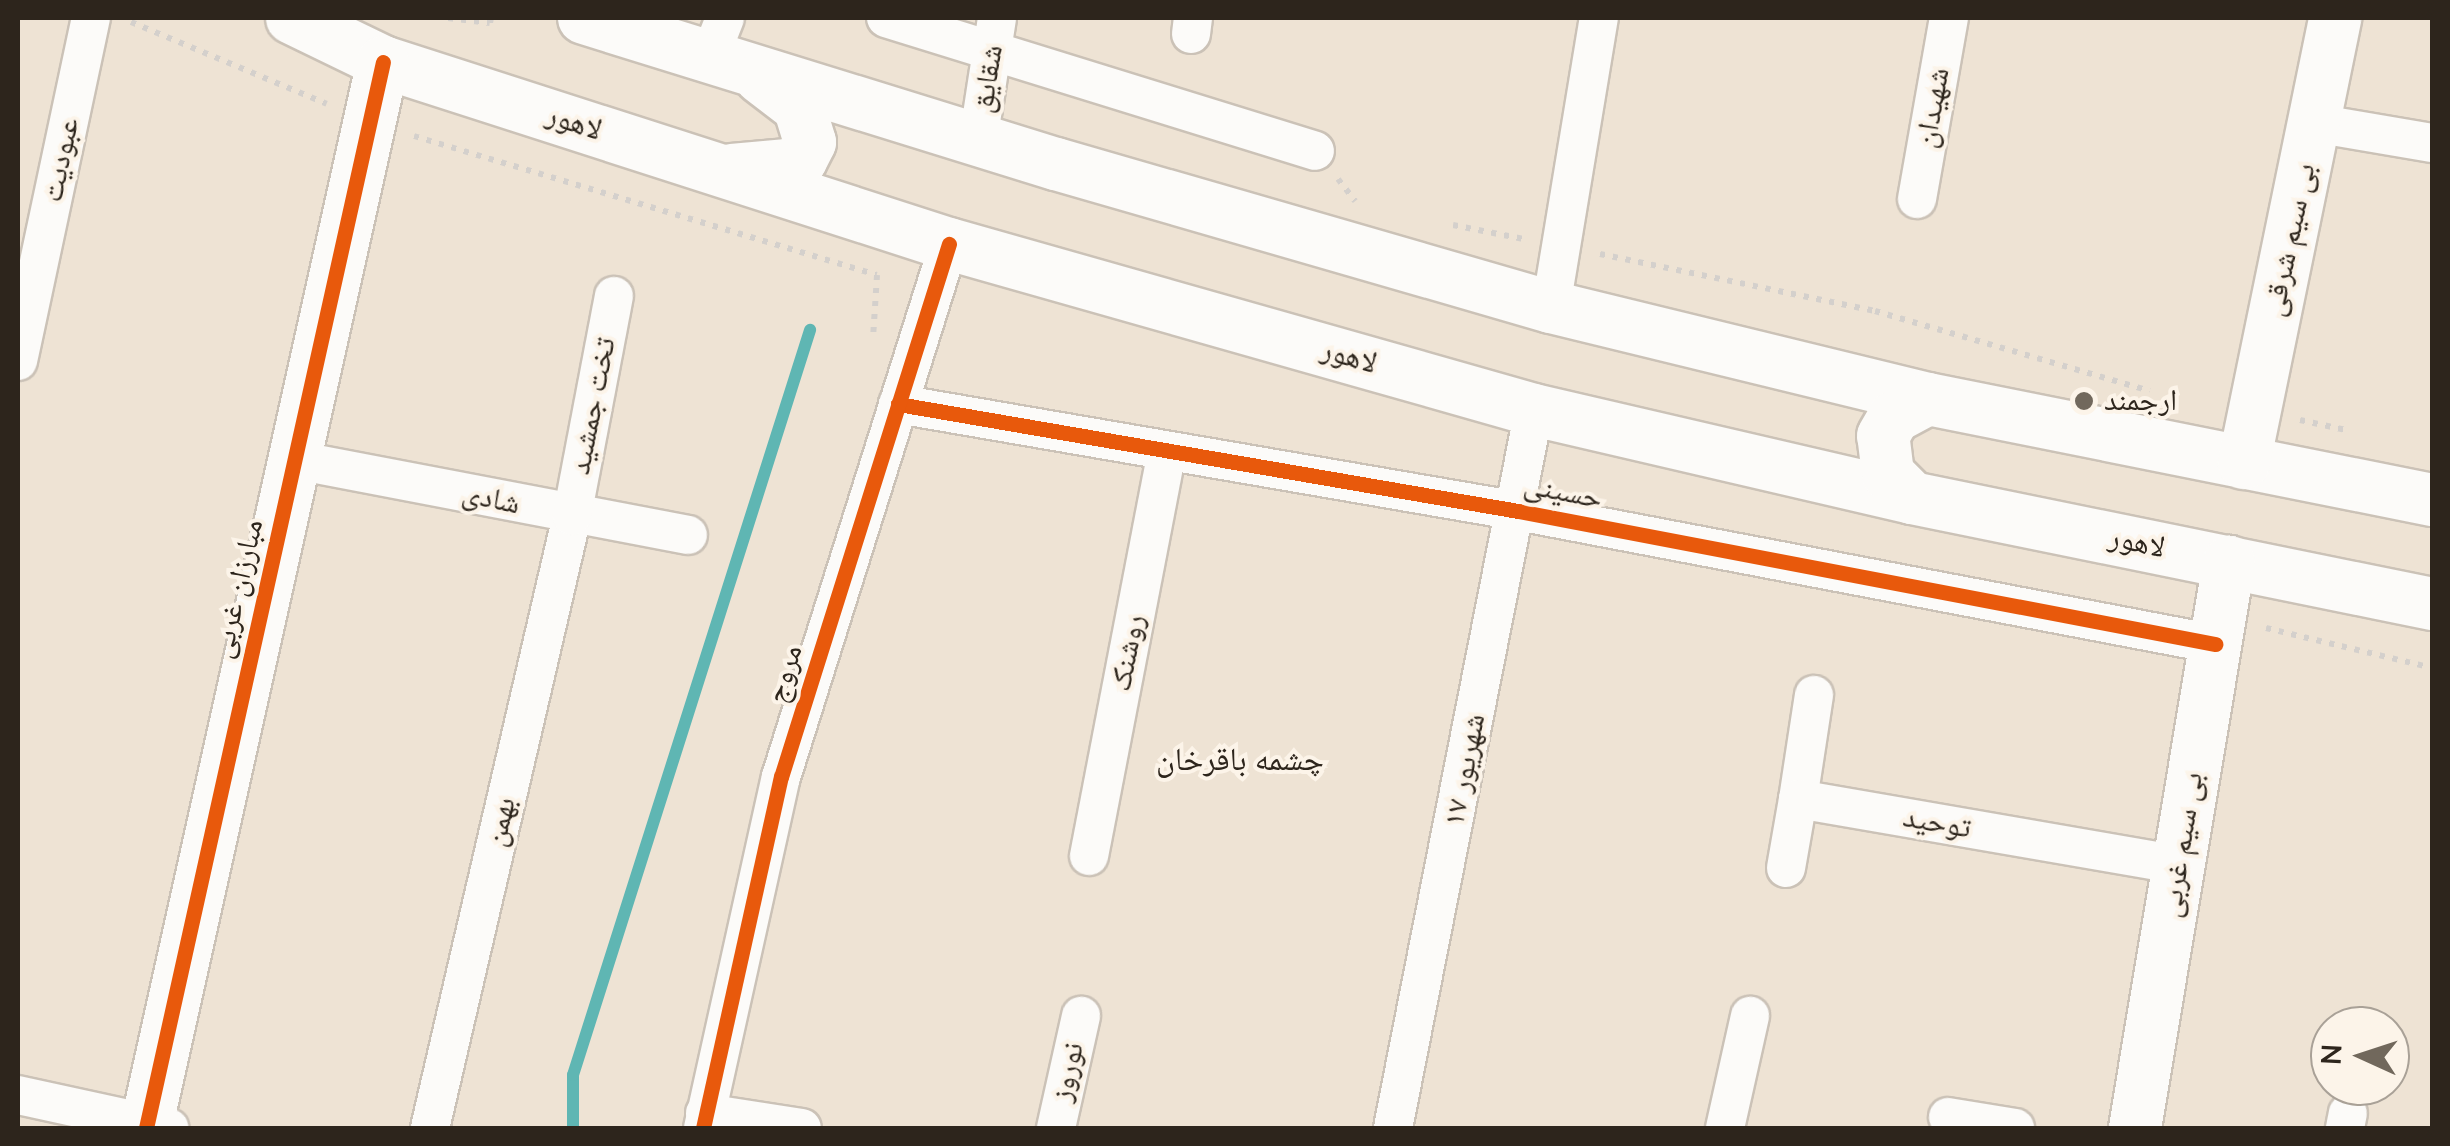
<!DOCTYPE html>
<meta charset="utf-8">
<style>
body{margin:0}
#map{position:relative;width:2450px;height:1146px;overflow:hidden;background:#eee3d4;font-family:"Nunito Sans","Noto Naskh Arabic",sans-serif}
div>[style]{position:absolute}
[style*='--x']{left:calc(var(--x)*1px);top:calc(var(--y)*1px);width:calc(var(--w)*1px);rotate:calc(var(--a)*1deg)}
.stream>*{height:12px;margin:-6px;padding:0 6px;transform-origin:6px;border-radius:6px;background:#5fb6b3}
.path>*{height:6px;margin-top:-3px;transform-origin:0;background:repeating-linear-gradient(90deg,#d4d0cc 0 5px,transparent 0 13px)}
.roads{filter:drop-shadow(2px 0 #cbc2b7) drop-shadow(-2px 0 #cbc2b7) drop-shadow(0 2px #cbc2b7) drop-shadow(0 -2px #cbc2b7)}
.street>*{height:38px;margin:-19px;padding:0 19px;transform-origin:19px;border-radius:19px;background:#fcfbf9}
.secondary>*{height:52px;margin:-26px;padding:0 26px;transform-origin:26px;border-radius:26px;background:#fcfbf9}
.cycleway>*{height:15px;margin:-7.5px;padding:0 7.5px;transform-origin:7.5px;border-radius:7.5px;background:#e8590c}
.dots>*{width:28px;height:28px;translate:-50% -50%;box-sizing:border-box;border:5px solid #fcf4e9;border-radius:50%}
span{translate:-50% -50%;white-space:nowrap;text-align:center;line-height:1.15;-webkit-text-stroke:8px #fcf4e9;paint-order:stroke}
.street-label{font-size:30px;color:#2d251c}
.poi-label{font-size:30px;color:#2d251c}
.left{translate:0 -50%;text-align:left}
.neighbourhood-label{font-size:32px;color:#2d251c}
.frame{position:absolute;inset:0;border:20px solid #2d251c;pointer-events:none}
.north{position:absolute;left:2310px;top:1006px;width:100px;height:100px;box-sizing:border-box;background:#fcf4e9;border:2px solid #a9a197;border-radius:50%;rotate:273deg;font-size:28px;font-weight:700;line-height:40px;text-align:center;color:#2d251c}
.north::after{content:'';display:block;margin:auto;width:35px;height:45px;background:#71685c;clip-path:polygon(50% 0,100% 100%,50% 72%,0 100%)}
</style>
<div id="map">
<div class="stream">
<div style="--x:573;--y:1128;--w:53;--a:-90"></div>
<div style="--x:573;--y:1075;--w:782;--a:-72.35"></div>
</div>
<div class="path">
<div style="--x:448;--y:18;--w:42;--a:6.8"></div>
<div style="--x:490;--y:23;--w:5;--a:-79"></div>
<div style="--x:131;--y:22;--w:212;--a:22.7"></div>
<div style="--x:414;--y:136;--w:483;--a:16.7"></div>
<div style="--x:877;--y:275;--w:64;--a:93.6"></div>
<div style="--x:1338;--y:179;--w:28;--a:52"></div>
<div style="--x:1453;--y:225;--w:72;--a:11.2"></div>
<div style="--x:1600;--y:254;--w:281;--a:11.7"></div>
<div style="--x:1875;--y:311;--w:286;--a:16.2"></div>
<div style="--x:2300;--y:420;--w:47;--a:12.3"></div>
<div style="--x:2266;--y:628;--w:171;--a:13.5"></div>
</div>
<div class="roads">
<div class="street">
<div style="--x:886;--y:18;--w:449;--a:17.2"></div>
<div style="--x:1191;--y:34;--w:16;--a:-83"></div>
<div style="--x:709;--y:59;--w:44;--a:-68.7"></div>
<div style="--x:2314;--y:123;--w:120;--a:9.6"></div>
<div style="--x:978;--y:141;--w:124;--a:-81.2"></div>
<div style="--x:1917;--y:199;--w:184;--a:-80"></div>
<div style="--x:1551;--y:307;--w:293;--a:-80.6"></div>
<div style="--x:18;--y:361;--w:351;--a:-78"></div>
<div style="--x:898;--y:404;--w:629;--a:9.79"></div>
<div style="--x:1518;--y:511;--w:710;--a:10.8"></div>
<div style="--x:295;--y:460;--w:400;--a:10.8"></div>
<div style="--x:1814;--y:695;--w:105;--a:98.7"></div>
<div style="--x:1798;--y:799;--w:387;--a:9.8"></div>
<div style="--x:1089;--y:856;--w:412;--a:-79.1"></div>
<div style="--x:1786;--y:868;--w:70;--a:-80.1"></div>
<div style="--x:18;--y:1095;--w:155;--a:12.3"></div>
<div style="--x:705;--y:1113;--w:98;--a:8.8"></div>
<div style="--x:1948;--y:1117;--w:68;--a:9.3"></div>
<div style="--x:430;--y:1128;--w:628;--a:-76.94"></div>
<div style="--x:572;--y:516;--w:224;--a:-79.2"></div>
<div style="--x:703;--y:1128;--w:360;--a:-77.5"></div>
<div style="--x:781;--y:777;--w:559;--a:-72.51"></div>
<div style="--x:1056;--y:1128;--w:115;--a:-77.4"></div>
<div style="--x:1393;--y:1128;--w:732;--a:-78.89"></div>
<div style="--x:1725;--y:1128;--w:115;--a:-77.4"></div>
<div style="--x:2345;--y:1128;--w:15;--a:-79"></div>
</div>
<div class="secondary">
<div style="--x:292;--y:18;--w:101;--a:25.8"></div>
<div style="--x:383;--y:62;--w:595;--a:17.83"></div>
<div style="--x:949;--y:244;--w:608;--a:15.84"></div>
<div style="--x:1534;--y:410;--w:388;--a:13.1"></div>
<div style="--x:1912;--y:498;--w:531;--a:11.52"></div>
<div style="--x:584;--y:18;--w:494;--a:17.2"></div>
<div style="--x:1056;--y:164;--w:515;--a:16.11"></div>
<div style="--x:1551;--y:307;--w:388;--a:13.7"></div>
<div style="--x:1928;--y:399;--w:514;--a:11.33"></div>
<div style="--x:732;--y:170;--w:56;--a:-5.1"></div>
<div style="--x:788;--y:165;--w:14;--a:-21"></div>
<div style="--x:801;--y:160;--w:20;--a:-63"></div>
<div style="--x:810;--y:142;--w:37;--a:-107"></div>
<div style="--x:799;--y:107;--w:48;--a:-142.7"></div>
<div style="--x:2244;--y:463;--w:454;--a:-78.4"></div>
<div style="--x:1912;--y:498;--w:34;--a:-135"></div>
<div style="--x:1888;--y:474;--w:38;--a:-97"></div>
<div style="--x:1883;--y:436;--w:22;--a:-60"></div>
<div style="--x:1894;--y:417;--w:38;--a:-28"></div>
<div style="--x:146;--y:1128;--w:1092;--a:-77.47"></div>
<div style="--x:2135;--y:1128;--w:574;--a:-80.57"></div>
</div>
</div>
<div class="cycleway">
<div style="--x:898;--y:404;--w:629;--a:9.79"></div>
<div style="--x:1518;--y:511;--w:710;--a:10.8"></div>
<div style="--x:146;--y:1128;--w:1092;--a:-77.47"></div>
<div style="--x:703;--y:1128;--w:360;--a:-77.5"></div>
<div style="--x:781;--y:777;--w:559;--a:-72.51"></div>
</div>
<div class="dots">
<div style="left:2084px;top:401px;background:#71685c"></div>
</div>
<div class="street-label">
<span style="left:988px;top:79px;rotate:-81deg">شقایق</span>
<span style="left:1933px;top:108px;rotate:-80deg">شهیدان</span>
<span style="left:574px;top:123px;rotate:18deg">لاهور</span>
<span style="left:61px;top:160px;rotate:-78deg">عبودیت</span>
<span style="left:2290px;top:240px;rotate:-78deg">بی سیم شرقی</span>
<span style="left:1349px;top:357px;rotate:16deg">لاهور</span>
<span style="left:593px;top:406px;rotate:-79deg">تخت جمشید</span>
<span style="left:1563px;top:492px;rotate:11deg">حسینی</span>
<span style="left:491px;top:499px;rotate:12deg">شادی</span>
<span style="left:2137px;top:543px;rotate:12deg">لاهور</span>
<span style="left:238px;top:589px;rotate:-77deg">مبارزان غربی</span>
<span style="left:1128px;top:653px;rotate:-79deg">روشنک</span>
<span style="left:785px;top:674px;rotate:-73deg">مروج</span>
<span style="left:1465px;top:770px;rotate:-79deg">۱۷ شهریور</span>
<span style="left:501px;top:822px;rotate:-77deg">بهمن</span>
<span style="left:1937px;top:823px;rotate:10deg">توحید</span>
<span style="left:2182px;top:845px;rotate:-81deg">بی سیم غربی</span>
<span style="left:1068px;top:1072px;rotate:-77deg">نوروز</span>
</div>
<div class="poi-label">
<span class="left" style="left:2104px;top:401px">ارجمند</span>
</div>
<div class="neighbourhood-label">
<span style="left:1240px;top:760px">چشمه باقرخان</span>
</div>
<div class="frame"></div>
<div class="north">N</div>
</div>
